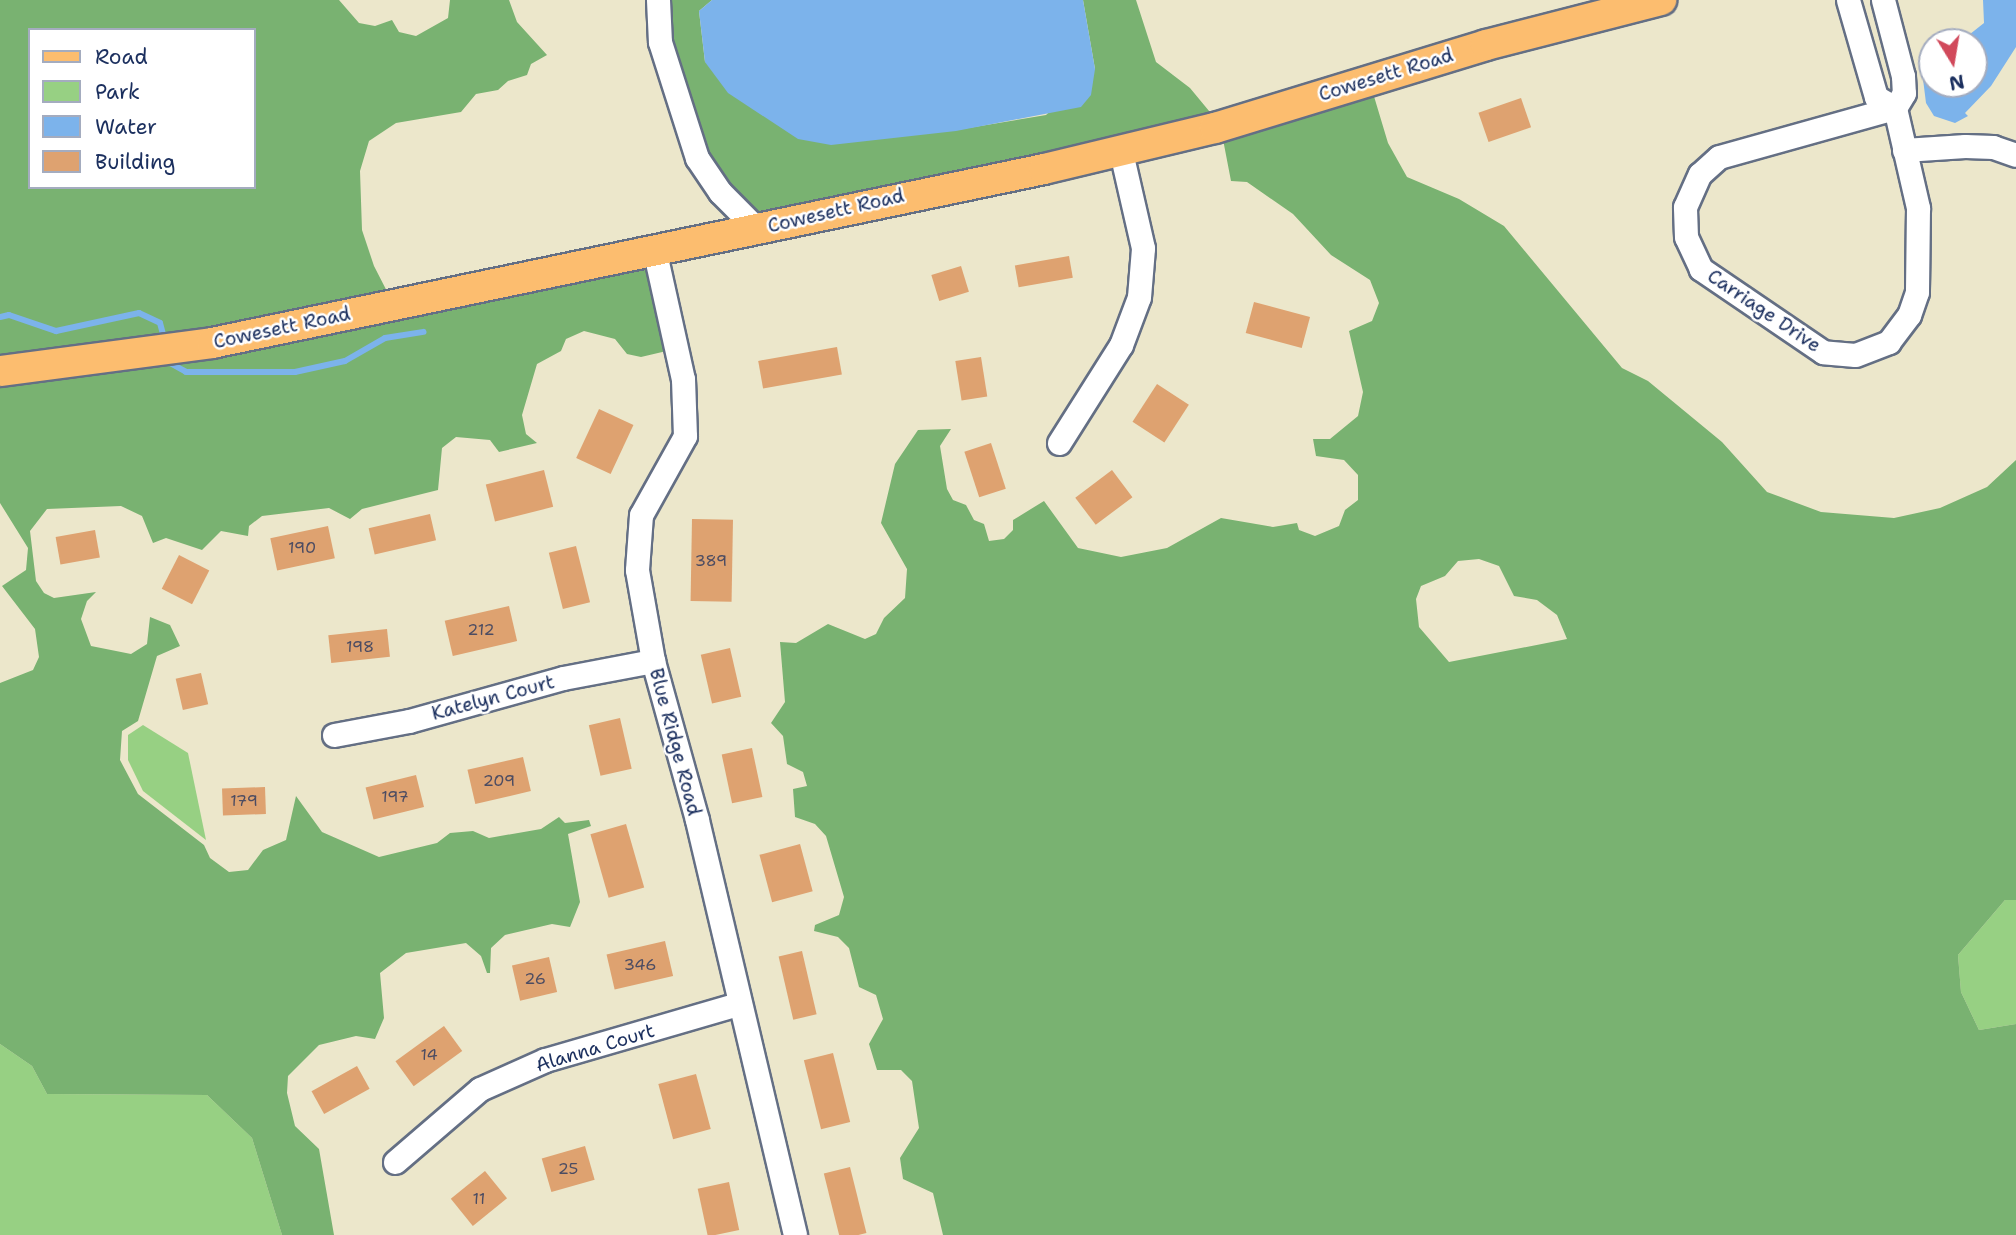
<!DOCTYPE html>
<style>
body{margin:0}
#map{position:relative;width:2016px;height:1235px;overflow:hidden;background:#ece7cb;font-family:"Shantell Sans",sans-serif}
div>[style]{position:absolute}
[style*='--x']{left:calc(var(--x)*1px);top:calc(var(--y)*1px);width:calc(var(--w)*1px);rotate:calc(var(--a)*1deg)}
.green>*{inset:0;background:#97d083}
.forest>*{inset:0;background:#79b271}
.water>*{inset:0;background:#7cb3eb}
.stream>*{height:6px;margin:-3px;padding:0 3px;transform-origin:3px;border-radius:3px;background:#7cb3eb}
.building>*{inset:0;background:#dea270;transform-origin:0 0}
.roads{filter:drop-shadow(2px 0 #646f84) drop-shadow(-2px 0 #646f84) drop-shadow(0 2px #646f84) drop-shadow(0 -2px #646f84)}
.minor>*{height:23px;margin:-11.5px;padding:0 11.5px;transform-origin:11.5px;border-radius:11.5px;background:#fff}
.major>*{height:30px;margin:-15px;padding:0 15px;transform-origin:15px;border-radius:15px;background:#fcbd6f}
span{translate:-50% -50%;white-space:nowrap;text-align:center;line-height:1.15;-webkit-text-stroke:5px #fff;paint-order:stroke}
.number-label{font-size:16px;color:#4c4c62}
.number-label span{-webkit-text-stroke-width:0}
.street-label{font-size:19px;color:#1b2f5e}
.legend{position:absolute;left:28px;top:28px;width:228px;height:161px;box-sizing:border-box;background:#fff;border:2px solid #a4acbf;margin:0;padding:9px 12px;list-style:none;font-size:21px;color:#1b2f5e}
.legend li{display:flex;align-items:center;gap:14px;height:35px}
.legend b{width:35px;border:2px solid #a4acbf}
.north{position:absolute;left:1918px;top:28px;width:70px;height:70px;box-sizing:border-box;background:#fff;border:2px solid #a4acbf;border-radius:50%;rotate:169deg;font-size:19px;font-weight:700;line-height:28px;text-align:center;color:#1b2f5e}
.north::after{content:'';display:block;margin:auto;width:24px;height:32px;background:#d1495b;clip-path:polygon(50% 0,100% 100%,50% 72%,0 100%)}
</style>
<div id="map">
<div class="green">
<div style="clip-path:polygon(143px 725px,188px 753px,206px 840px,143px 791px,128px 760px,128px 735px)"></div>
<div style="clip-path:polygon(2005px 900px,2016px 900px,2016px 1024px,1979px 1030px,1961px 992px,1958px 955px)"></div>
<div style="clip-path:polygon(0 1044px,32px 1066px,47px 1094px,207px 1095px,252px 1138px,282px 1235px,0 1235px)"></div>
</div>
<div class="forest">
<div style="clip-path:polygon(evenodd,0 0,339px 0,359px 23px,375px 26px,392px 20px,399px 32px,416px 36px,448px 18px,450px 0,509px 0,517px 22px,547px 55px,531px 64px,527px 75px,508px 81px,498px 90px,476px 94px,461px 112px,396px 123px,369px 141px,360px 171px,362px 230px,374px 266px,394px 305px,648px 255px,675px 349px,641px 357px,627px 354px,615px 339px,584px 331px,566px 339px,561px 351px,537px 364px,522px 415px,526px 434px,537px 443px,499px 452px,490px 440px,456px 437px,442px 448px,438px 490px,362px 509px,350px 519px,329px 508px,262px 516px,249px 526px,248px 536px,221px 531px,202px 550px,166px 538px,153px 543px,142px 516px,121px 506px,47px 509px,30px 531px,36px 581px,44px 593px,54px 598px,96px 592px,87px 601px,81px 619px,91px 646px,131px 654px,147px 644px,150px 617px,170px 625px,180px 646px,157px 656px,138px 721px,122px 731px,120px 760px,138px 794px,204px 845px,210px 858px,229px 872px,248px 870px,263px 850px,286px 840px,296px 796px,322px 832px,379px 857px,437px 843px,450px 833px,473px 831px,489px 838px,541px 829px,559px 817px,565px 823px,589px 820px,591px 826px,568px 834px,580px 902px,570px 927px,552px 924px,505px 935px,491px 948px,490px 973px,487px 973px,481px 956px,466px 943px,406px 953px,380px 973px,384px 1018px,375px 1039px,356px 1036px,319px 1045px,288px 1076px,287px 1093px,295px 1126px,319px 1149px,334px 1235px,282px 1235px,252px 1138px,207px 1095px,47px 1094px,32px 1066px,0 1044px,0 683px,33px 670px,39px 657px,35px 629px,2px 586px,26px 570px,28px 548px,0 503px,0 0,30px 30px,254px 30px,254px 187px,30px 187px,30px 30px)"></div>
<div style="clip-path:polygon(evenodd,659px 0,712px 0,699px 11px,705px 62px,956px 130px,1046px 115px,1095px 69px,1083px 0,1136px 0,1156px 62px,1190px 88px,1214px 117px,1370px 83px,1388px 143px,1407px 177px,1459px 199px,1504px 226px,1622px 368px,1648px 381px,1722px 442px,1767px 492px,1821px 512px,1894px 518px,1940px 508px,1987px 487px,2016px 460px,2016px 900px,2005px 900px,1958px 955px,1961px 992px,1979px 1030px,2016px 1024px,2016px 1235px,943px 1235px,933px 1193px,903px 1179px,900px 1158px,919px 1128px,912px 1081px,901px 1070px,877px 1070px,869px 1044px,883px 1019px,876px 995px,859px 987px,849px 948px,838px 937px,814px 931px,815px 925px,839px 915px,844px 897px,826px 836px,815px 824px,795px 817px,793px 789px,807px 786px,803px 772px,787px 764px,783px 736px,771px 723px,785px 702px,780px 642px,796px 643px,828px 624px,865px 639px,876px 634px,884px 618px,905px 598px,907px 569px,881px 523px,895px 464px,918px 430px,951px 429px,940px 446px,947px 489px,953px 500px,966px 505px,974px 520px,984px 524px,989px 541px,1004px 539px,1013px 530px,1013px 520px,1044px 501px,1078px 548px,1121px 557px,1167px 548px,1221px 518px,1273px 527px,1297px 523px,1299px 530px,1315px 536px,1339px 526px,1345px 510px,1358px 500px,1358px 475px,1344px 460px,1316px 456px,1313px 439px,1330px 439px,1358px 416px,1363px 392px,1349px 331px,1372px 321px,1379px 303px,1370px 280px,1331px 255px,1293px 214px,1247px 182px,1231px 181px,1221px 129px,754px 228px,698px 159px,659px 0,1479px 559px,1499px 566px,1514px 596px,1537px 600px,1557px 615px,1567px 639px,1449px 662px,1419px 627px,1416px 599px,1421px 586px,1445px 576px,1458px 561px,1479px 559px)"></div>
</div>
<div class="water">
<div style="clip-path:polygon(712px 0,1083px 0,1095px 69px,1091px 95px,1081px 107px,956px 131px,831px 145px,798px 139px,728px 93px,705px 62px,699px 11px)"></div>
<div style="clip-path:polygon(1983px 0,2016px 0,2016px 47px,1991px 86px,1965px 113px,1968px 116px,1955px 123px,1934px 116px,1926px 103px,1922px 71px,1932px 60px,1932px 84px,1974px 84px,1974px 42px,1960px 42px,1984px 23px)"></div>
</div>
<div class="stream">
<div style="--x:0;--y:317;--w:9;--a:-13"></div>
<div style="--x:9;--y:315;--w:50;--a:18.8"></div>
<div style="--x:56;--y:331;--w:85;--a:-12.2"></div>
<div style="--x:139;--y:313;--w:23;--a:25"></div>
<div style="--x:160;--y:323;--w:11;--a:75"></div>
<div style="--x:170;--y:363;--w:18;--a:29"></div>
<div style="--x:186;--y:372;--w:109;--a:0"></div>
<div style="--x:295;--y:372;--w:51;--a:-12.4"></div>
<div style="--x:345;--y:361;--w:46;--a:-29.9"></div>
<div style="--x:385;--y:338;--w:39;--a:-9"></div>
</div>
<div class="building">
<div style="left:1521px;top:98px;width:31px;height:45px;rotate:71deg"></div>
<div style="left:1069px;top:256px;width:22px;height:55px;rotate:80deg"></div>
<div style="left:961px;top:266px;width:27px;height:31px;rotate:73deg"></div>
<div style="left:1254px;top:302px;width:58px;height:32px;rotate:15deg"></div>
<div style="left:837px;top:347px;width:28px;height:80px;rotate:80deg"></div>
<div style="left:981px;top:357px;width:40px;height:26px;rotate:81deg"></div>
<div style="left:1157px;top:384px;width:38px;height:45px;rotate:33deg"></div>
<div style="left:599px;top:409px;width:38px;height:54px;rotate:25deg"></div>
<div style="left:991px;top:443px;width:48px;height:28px;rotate:72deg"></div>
<div style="left:544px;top:470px;width:38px;height:60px;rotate:76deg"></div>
<div style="left:1112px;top:470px;width:34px;height:46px;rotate:53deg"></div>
<div style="left:430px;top:514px;width:27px;height:63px;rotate:77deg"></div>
<div style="left:692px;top:519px;width:41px;height:82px;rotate:1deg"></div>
<div style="left:328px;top:526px;width:33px;height:59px;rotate:78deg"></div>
<div style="left:95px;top:530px;width:28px;height:40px;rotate:80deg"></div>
<div style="left:576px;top:546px;width:58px;height:28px;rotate:76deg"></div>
<div style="left:179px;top:555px;width:34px;height:38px;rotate:27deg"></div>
<div style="left:509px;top:606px;width:36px;height:66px;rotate:77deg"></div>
<div style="left:387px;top:629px;width:28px;height:59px;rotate:84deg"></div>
<div style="left:730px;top:648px;width:50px;height:30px;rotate:77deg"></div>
<div style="left:201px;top:673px;width:32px;height:26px;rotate:77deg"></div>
<div style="left:620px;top:718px;width:52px;height:32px;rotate:77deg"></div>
<div style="left:752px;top:748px;width:50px;height:31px;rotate:78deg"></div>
<div style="left:523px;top:757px;width:35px;height:57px;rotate:77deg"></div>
<div style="left:416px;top:775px;width:33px;height:52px;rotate:76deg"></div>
<div style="left:265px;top:787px;width:27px;height:43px;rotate:88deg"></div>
<div style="left:626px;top:824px;width:66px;height:37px;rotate:74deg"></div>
<div style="left:800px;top:844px;width:49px;height:42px;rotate:75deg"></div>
<div style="left:665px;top:941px;width:36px;height:60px;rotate:77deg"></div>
<div style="left:802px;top:951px;width:65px;height:24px;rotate:77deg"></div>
<div style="left:549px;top:957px;width:36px;height:38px;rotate:77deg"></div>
<div style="left:444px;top:1026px;width:31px;height:60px;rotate:54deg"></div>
<div style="left:833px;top:1053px;width:71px;height:30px;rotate:76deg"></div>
<div style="left:357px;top:1066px;width:26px;height:52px;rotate:61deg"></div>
<div style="left:696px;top:1074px;width:57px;height:39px;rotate:75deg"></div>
<div style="left:585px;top:1146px;width:35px;height:45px;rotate:74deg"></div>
<div style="left:850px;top:1167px;width:68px;height:27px;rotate:76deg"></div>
<div style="left:485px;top:1171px;width:35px;height:44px;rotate:51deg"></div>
<div style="left:729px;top:1182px;width:49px;height:32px;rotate:78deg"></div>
</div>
<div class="roads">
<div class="minor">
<div style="--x:658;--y:0;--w:42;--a:87.3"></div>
<div style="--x:660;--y:42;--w:122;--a:72.3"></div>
<div style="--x:697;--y:158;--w:41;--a:55.9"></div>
<div style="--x:720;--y:192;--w:52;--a:45"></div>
<div style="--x:1848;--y:0;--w:101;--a:73.9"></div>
<div style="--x:1876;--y:97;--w:22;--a:30"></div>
<div style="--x:1883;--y:0;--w:79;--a:75.3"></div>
<div style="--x:1903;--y:76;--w:17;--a:87"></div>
<div style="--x:1904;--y:93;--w:17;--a:121"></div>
<div style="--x:1895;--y:108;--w:103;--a:77"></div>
<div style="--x:1918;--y:208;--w:84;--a:90.7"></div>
<div style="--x:1917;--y:292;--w:24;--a:109"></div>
<div style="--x:1909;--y:315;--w:34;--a:127"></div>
<div style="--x:1889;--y:342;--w:36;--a:159"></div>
<div style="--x:1855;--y:355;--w:32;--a:-175"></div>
<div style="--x:1823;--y:352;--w:148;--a:-145.8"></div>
<div style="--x:1701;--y:269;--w:35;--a:-115"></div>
<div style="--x:1686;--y:237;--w:30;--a:-92"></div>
<div style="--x:1685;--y:207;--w:36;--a:-66"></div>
<div style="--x:1700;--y:174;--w:25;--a:-42"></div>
<div style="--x:1719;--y:157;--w:183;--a:-15.6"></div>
<div style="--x:1904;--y:150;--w:61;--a:-3.8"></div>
<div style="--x:1965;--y:146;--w:28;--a:2"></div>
<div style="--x:1993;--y:147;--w:24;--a:19"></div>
<div style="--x:655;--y:253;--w:129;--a:77.5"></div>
<div style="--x:683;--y:379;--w:57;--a:88"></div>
<div style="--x:685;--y:436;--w:90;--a:119.1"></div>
<div style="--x:641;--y:515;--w:55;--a:94.2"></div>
<div style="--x:637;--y:570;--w:92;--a:80"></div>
<div style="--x:653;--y:661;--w:165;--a:74.5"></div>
<div style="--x:697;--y:820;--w:426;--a:76.7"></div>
<div style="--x:1059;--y:443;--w:116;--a:-57.7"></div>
<div style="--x:1121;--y:345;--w:51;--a:-69.4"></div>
<div style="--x:1139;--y:297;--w:49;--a:-85.3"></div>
<div style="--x:1143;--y:248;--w:98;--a:-102.9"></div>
<div style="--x:334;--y:735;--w:76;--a:-10.6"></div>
<div style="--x:409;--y:721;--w:160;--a:-15.6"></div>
<div style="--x:563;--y:678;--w:92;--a:-10.7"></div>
<div style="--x:395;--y:1162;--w:112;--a:-40.7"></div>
<div style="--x:480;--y:1089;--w:71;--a:-24"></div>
<div style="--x:545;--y:1060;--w:201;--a:-16.2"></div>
</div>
<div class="major">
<div style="--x:0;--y:371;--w:214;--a:-7.5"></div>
<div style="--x:212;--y:343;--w:850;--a:-11.81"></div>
<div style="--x:1044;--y:169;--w:176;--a:-13.5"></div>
<div style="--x:1215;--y:128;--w:283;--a:-17"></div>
<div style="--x:1486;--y:45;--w:181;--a:-14.4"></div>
</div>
</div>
<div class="number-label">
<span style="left:302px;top:548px">190</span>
<span style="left:711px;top:561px">389</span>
<span style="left:481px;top:630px">212</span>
<span style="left:360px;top:647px">198</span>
<span style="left:499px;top:781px">209</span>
<span style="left:395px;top:797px">197</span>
<span style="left:244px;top:801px">179</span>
<span style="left:640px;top:965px">346</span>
<span style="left:535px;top:979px">26</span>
<span style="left:429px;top:1055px">14</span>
<span style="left:568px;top:1169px">25</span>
<span style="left:479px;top:1199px">11</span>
</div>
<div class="street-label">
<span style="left:1386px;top:75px;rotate:-17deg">Cowesett Road</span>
<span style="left:836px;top:211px;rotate:-13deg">Cowesett Road</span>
<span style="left:1764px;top:311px;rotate:34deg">Carriage Drive</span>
<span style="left:282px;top:328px;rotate:-12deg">Cowesett Road</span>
<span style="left:493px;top:698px;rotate:-15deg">Katelyn Court</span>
<span style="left:675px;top:742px;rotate:75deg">Blue Ridge Road</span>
<span style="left:595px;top:1048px;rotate:-17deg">Alanna Court</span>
</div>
<ul class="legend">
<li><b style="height:9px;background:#fcbd6f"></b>Road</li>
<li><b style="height:19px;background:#97d083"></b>Park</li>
<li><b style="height:19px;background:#7cb3eb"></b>Water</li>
<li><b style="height:19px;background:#dea270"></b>Building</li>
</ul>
<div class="north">N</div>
</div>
